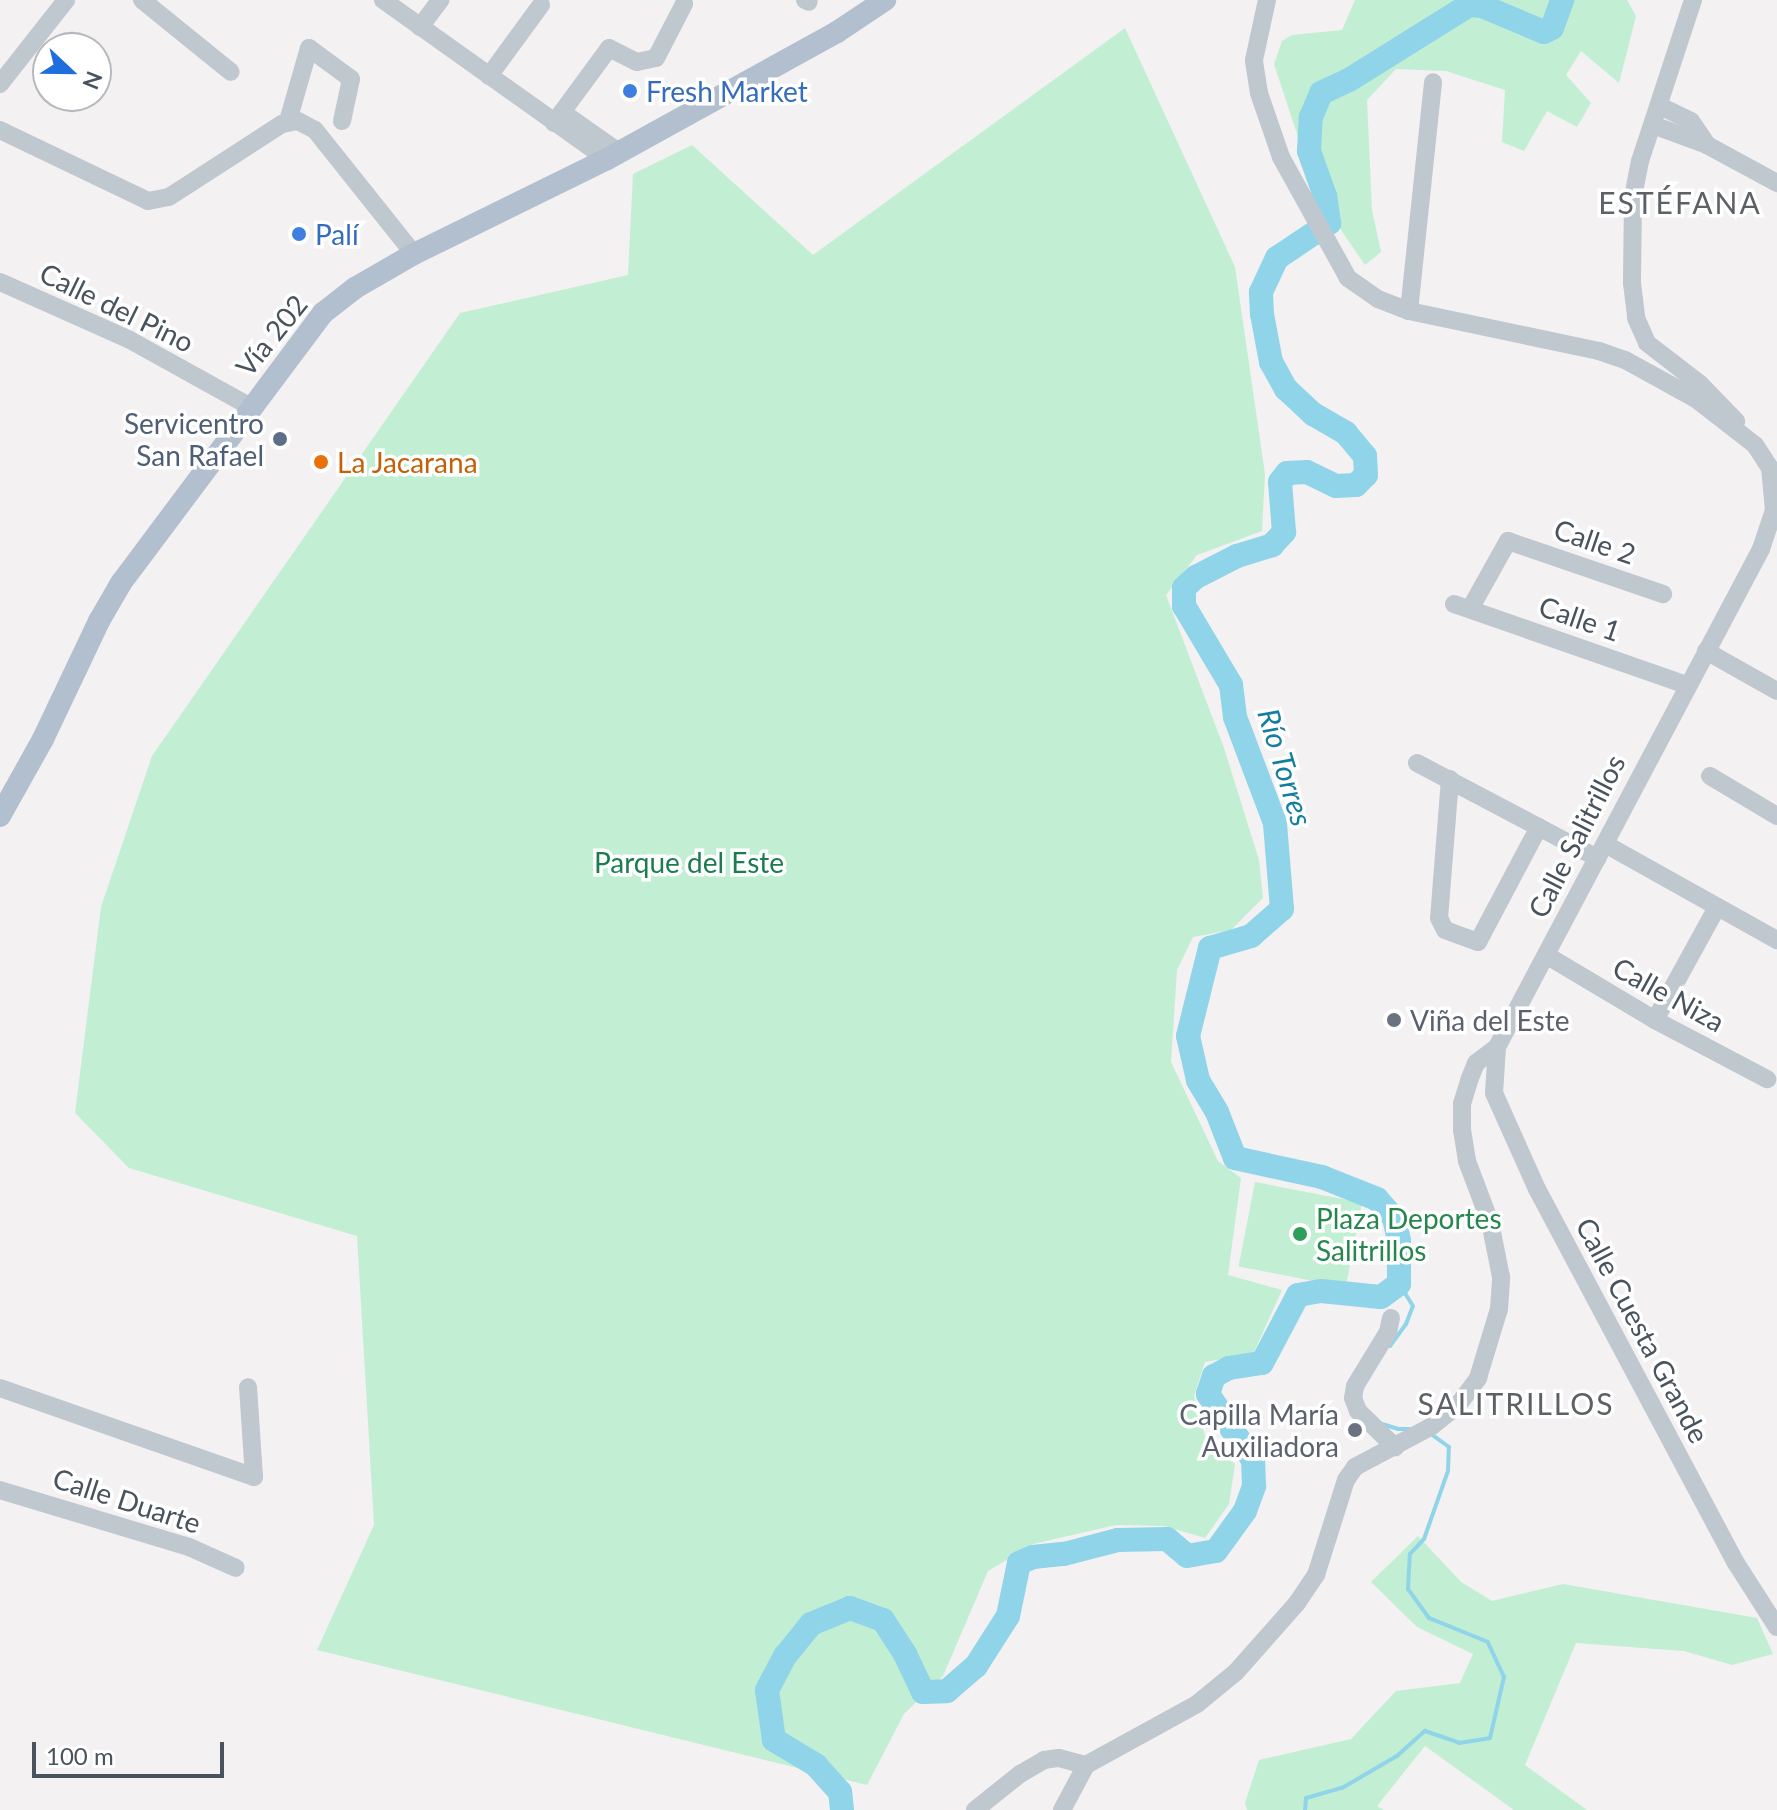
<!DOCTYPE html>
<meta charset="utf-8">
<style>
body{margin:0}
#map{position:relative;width:1777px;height:1810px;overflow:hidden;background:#f3f1f1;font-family:Lato,sans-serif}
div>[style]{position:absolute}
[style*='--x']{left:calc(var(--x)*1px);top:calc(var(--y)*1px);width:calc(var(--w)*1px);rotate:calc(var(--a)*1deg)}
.green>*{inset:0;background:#c2eed4;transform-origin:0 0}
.stream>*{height:4px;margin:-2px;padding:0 2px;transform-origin:2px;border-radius:2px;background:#90d4e9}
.river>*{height:24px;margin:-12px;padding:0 12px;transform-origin:12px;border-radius:12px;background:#90d4e9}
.minor>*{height:18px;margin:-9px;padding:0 9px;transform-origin:9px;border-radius:9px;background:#bfc7cf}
.major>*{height:22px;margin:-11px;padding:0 11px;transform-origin:11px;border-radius:11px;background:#b2bfce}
.dots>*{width:22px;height:22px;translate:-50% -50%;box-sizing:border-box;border:4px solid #fff;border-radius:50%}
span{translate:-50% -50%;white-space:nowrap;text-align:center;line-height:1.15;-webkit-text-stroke:7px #fff;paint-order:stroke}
.shop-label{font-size:28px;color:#366cbe}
.left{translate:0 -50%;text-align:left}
.street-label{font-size:28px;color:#49535d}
.service-label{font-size:28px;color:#4e5e75}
.right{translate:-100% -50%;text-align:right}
.food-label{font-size:28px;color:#c56008}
.park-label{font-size:28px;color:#1b7d4f}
.worship-label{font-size:28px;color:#5b616d}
.leisure-label{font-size:28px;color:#27864d}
.neighbourhood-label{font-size:30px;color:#5d6165;letter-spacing:2px}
.water-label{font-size:30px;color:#127ea0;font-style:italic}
.north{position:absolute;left:32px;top:32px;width:80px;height:80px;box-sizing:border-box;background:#fff;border:2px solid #b6babe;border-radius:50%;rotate:112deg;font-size:22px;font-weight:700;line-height:32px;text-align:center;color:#49535d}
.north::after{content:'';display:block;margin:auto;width:28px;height:36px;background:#206ddd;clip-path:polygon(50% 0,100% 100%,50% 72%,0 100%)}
.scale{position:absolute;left:32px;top:1742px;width:192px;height:36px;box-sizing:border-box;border:4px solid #49535d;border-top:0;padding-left:10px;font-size:24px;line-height:28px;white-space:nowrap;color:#49535d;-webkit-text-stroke:6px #fff;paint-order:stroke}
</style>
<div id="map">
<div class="green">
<div style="clip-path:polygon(1355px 0,1627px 0,1636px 16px,1619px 83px,1581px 51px,1566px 75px,1591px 103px,1577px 127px,1547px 111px,1524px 151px,1502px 142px,1505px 90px,1446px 71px,1396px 69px,1367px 100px,1372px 210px,1381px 252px,1365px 265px,1335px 221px,1298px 137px,1274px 64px,1282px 41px,1292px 35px,1342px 30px)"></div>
<div style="clip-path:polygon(1125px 28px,1235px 267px,1265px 474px,1262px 531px,1197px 555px,1166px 595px,1224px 748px,1259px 860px,1263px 898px,1231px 930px,1193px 937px,1177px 970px,1171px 1062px,1218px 1161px,1241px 1178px,1228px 1275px,1282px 1290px,1253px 1354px,1205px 1362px,1194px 1396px,1207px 1443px,1235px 1464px,1229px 1504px,1205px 1538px,1164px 1526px,1116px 1525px,1033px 1544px,988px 1571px,943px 1676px,904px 1714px,867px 1785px,317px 1650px,374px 1525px,357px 1236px,129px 1168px,75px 1113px,101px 907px,152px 756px,460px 313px,628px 275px,633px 174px,692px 145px,813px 255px)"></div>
<div style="left:1255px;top:1182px;width:109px;height:86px;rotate:11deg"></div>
<div style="clip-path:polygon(1418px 1536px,1461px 1582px,1492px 1601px,1563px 1584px,1757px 1618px,1773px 1654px,1732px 1665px,1684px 1651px,1576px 1643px,1525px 1765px,1587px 1810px,1514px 1810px,1425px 1746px,1377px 1806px,1384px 1810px,1247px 1810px,1245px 1803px,1259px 1760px,1351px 1739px,1396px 1691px,1460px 1683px,1473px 1654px,1417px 1627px,1371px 1582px)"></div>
</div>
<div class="stream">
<div style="--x:1390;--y:1346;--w:27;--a:-54"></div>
<div style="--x:1406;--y:1324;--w:19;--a:-69"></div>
<div style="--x:1413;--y:1306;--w:26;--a:-122"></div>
<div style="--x:1382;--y:1424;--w:17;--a:17"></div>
<div style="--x:1398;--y:1429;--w:18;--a:0"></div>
<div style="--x:1305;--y:1810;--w:12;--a:-85"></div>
<div style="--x:1306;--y:1798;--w:37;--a:-16"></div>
<div style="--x:1342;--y:1788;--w:64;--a:-30.2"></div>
<div style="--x:1397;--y:1756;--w:38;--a:-42"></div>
<div style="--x:1425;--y:1731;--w:36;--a:19"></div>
<div style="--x:1459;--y:1743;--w:31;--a:-9"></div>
<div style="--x:1490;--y:1738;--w:63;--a:-77.1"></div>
<div style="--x:1504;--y:1677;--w:38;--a:-115"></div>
<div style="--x:1488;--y:1642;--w:64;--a:-157.9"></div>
<div style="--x:1429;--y:1618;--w:36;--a:-126"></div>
<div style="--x:1408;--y:1589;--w:35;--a:-87"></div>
<div style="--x:1410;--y:1554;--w:21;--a:-47"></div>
<div style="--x:1424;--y:1539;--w:72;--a:-70.6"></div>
<div style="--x:1448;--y:1471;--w:24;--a:-88"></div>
<div style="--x:1449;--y:1447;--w:22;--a:-144"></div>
</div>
<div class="river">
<div style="--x:842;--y:1810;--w:18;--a:-96"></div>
<div style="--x:840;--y:1792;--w:36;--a:-132"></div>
<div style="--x:816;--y:1765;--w:49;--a:-149.2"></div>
<div style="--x:774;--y:1740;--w:50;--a:-98"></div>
<div style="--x:767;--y:1690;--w:40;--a:-62"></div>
<div style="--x:786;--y:1655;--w:40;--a:-51"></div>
<div style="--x:811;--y:1624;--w:42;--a:-22.3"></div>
<div style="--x:850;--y:1608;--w:35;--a:20"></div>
<div style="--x:883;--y:1620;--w:40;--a:57.1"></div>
<div style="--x:905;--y:1654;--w:42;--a:64.7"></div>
<div style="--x:923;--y:1692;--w:24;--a:-2"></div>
<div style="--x:947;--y:1691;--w:38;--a:-41"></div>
<div style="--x:976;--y:1666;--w:59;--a:-57.4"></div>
<div style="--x:1008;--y:1616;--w:54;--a:-78.3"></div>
<div style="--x:1019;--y:1563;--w:15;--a:-23"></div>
<div style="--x:1033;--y:1557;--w:31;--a:-6"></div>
<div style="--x:1064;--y:1554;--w:56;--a:-14.5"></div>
<div style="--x:1118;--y:1540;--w:49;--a:-1.2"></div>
<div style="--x:1167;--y:1539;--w:26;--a:40"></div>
<div style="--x:1187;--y:1556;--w:29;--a:-10"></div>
<div style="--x:1216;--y:1551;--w:49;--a:-54.1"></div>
<div style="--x:1245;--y:1511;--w:27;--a:-70"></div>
<div style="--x:1254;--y:1486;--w:26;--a:-92"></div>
<div style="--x:1253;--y:1460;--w:80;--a:-124.3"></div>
<div style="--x:1208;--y:1394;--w:19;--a:-72"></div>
<div style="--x:1214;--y:1376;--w:17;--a:-28"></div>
<div style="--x:1229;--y:1368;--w:33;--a:-9"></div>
<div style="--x:1262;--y:1363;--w:77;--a:-62.1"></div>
<div style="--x:1298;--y:1295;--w:23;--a:-10"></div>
<div style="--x:1321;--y:1291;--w:60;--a:5.7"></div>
<div style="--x:1381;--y:1297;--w:22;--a:-36"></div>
<div style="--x:1399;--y:1284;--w:43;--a:-90"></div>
<div style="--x:1399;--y:1241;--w:24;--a:-102"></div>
<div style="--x:1394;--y:1218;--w:25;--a:-132"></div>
<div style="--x:1377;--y:1199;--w:59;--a:-158.2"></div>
<div style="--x:1322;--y:1177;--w:89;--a:-167.7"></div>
<div style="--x:1235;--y:1158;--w:49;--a:-111.4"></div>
<div style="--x:1217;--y:1112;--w:37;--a:-121"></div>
<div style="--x:1198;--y:1080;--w:45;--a:-102.8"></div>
<div style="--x:1188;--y:1036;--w:91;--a:-76"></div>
<div style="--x:1210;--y:948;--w:43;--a:-16.3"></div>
<div style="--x:1251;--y:936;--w:41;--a:-41.1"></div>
<div style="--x:1282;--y:909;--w:86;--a:-94.7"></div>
<div style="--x:1275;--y:823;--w:113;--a:-110.7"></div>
<div style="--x:1235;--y:717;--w:32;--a:-97"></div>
<div style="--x:1231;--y:685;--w:92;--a:-120.7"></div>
<div style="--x:1184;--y:606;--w:18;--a:-90"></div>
<div style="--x:1184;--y:588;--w:16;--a:-43"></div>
<div style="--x:1196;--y:577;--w:46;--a:-27.1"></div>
<div style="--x:1237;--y:556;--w:37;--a:-17"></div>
<div style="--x:1272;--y:545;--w:18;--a:-47"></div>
<div style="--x:1284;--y:532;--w:50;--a:-94.6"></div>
<div style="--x:1280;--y:482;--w:11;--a:-52"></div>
<div style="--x:1287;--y:473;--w:20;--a:-3"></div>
<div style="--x:1307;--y:472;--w:32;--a:26"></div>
<div style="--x:1336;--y:486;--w:20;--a:-3"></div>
<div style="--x:1356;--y:485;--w:14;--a:-45"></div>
<div style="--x:1366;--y:475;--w:19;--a:-93"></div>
<div style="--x:1365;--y:456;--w:30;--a:-130"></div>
<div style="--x:1346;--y:433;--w:38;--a:-150"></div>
<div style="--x:1313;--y:414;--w:37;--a:-137"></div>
<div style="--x:1286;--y:389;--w:31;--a:-119"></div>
<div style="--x:1271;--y:362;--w:49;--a:-100.6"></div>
<div style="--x:1262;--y:314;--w:22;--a:-93"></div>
<div style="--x:1261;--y:292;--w:38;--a:-65"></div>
<div style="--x:1277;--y:258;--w:63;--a:-33.9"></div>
<div style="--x:1329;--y:223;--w:27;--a:-98"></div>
<div style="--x:1325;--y:196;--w:48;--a:-109.6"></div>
<div style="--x:1309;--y:151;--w:34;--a:-87"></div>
<div style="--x:1311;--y:117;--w:26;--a:-67"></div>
<div style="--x:1321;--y:93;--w:31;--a:-25"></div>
<div style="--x:1349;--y:80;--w:142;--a:-32"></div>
<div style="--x:1469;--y:5;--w:13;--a:4"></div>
<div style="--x:1482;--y:6;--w:67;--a:22.8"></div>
<div style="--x:1544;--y:32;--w:9;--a:-27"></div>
<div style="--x:1552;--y:28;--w:30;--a:-70"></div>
</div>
<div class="minor">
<div style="--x:142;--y:0;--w:114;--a:39"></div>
<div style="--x:383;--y:0;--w:275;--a:35.4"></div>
<div style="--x:805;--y:0;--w:4;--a:27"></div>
<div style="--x:1693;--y:0;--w:169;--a:108.2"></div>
<div style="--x:1640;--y:161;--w:38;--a:101"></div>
<div style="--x:1633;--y:198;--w:85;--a:90.7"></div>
<div style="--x:1632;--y:283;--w:35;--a:83"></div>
<div style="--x:1636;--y:318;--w:27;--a:66"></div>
<div style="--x:1647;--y:343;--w:67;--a:37.7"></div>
<div style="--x:1700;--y:384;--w:52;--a:45.8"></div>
<div style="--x:420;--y:27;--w:34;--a:-53"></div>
<div style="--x:489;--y:76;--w:88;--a:-53.8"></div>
<div style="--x:0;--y:84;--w:107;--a:-51.8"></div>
<div style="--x:1660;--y:106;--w:34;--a:26"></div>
<div style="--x:1691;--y:121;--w:27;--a:56"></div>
<div style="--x:562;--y:112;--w:70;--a:35.1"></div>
<div style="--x:288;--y:121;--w:76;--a:-74"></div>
<div style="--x:309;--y:48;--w:52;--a:36.4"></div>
<div style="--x:351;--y:79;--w:43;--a:102.1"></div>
<div style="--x:554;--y:123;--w:93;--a:-53.7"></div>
<div style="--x:609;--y:48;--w:31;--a:27"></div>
<div style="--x:637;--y:62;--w:19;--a:-12"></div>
<div style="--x:656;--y:58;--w:61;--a:-62.6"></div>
<div style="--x:1653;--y:125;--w:58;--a:20.3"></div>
<div style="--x:1707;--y:145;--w:80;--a:28.5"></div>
<div style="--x:0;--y:130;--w:164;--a:25.6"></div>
<div style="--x:148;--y:201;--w:21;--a:-11"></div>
<div style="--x:169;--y:197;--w:135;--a:-32.9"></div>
<div style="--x:282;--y:124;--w:16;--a:-11"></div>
<div style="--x:298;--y:121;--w:19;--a:28"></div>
<div style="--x:315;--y:130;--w:159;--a:51.4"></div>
<div style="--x:0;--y:282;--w:142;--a:24"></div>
<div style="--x:130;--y:340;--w:138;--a:29"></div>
<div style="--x:1409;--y:311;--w:230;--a:-84"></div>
<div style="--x:1454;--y:604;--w:247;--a:19.2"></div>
<div style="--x:1470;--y:609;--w:78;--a:-60.8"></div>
<div style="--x:1508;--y:541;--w:164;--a:18.9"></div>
<div style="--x:1706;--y:651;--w:81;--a:29.4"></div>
<div style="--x:1417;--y:763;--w:204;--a:27.8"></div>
<div style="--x:1710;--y:776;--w:78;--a:30.8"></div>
<div style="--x:1450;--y:779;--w:139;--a:94.5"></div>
<div style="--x:1439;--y:918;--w:13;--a:63"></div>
<div style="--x:1445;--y:930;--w:35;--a:20"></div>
<div style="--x:1478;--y:942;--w:130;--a:-62.1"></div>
<div style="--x:1605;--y:844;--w:197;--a:29.2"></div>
<div style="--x:1546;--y:955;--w:127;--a:30.8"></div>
<div style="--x:1655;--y:1020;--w:127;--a:27.8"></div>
<div style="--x:1655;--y:1020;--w:129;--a:-61.2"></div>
<div style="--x:1497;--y:1047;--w:46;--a:93.7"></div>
<div style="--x:1494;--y:1093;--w:105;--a:65.9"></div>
<div style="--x:1537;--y:1189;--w:424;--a:62"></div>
<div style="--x:1736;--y:1563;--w:76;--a:57.4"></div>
<div style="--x:1391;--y:1318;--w:14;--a:102"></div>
<div style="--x:1388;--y:1332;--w:63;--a:121.4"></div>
<div style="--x:1355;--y:1386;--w:12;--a:99"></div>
<div style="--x:1353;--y:1398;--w:14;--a:69"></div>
<div style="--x:1358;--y:1411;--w:52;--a:44.2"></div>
<div style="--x:0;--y:1388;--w:269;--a:19.3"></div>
<div style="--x:254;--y:1477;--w:90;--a:-93.8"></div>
<div style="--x:0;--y:1490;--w:197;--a:16.8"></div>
<div style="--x:189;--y:1547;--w:51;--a:24.1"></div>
<div style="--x:975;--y:1810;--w:58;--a:-38.7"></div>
<div style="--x:1020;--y:1774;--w:28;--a:-30"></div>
<div style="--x:1044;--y:1760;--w:15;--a:-8"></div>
<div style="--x:1059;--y:1758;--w:28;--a:15"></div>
<div style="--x:1062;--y:1810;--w:51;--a:-61.9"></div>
<div style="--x:1086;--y:1765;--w:127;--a:-28.8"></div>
<div style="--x:1197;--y:1704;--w:50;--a:-39.4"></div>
<div style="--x:1236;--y:1672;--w:92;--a:-48.5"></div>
<div style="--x:1297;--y:1603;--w:34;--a:-56"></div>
<div style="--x:1316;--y:1575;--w:100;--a:-72.5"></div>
<div style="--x:1346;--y:1480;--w:16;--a:-55"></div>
<div style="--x:1355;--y:1467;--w:87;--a:-28"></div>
<div style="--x:1432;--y:1426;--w:33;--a:-39"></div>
<div style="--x:1458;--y:1405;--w:34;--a:-53"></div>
<div style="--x:1478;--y:1378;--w:72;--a:-73.1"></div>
<div style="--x:1499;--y:1309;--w:32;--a:-86"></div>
<div style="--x:1501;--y:1277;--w:56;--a:-101.3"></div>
<div style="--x:1490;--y:1222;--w:65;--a:-110.7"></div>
<div style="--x:1467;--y:1161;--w:30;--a:-99"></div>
<div style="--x:1462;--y:1131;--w:27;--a:-90"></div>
<div style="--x:1462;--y:1104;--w:27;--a:-73"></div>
<div style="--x:1470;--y:1078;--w:16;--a:-68"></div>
<div style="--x:1476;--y:1063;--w:26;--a:-37"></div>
<div style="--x:1497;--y:1047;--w:564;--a:-62.07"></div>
<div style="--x:1761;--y:549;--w:41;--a:-71.6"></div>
<div style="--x:1774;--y:510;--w:42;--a:-95.4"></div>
<div style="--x:1770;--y:468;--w:27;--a:-123"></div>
<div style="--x:1755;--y:445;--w:75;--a:-142.1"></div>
<div style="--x:1696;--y:399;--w:81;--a:-151.2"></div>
<div style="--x:1625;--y:360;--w:28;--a:-161"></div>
<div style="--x:1599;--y:351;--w:194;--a:-168.1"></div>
<div style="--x:1409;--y:311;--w:33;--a:-159"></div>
<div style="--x:1378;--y:299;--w:37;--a:-145"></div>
<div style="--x:1348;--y:278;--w:138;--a:-119"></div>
<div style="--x:1281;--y:157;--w:68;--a:-109"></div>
<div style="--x:1259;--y:93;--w:33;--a:-99"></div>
<div style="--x:1254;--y:60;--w:61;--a:-77.8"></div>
</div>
<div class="major">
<div style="--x:0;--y:816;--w:88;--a:-60.8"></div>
<div style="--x:43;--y:739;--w:131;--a:-64.6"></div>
<div style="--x:99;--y:621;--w:44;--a:-59.9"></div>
<div style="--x:121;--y:583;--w:337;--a:-53.2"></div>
<div style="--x:323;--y:313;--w:41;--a:-38"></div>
<div style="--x:355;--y:288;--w:68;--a:-30"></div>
<div style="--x:414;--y:254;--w:215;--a:-26.2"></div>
<div style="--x:607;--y:159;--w:263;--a:-28.9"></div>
<div style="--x:837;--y:32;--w:58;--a:-33.7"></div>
</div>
<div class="dots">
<div style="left:630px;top:91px;background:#3f7fe0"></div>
<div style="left:299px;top:234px;background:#3f7fe0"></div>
<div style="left:280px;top:439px;background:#5c6f8a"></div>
<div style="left:321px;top:462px;background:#e8710a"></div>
<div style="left:1394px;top:1020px;background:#6b7280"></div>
<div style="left:1300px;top:1234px;background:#2e9e5b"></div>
<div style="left:1355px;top:1430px;background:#6b7280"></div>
</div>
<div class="shop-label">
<span class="left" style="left:646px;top:91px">Fresh Market</span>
<span class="left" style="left:315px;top:234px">Palí</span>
</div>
<div class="street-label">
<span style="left:117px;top:307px;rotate:26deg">Calle del Pino</span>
<span style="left:271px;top:335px;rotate:-51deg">Vía 202</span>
<span style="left:1595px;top:541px;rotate:19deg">Calle 2</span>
<span style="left:1580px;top:618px;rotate:19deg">Calle 1</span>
<span style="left:1576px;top:836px;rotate:-63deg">Calle Salitrillos</span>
<span style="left:1669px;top:994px;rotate:29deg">Calle Niza</span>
<span style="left:1643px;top:1330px;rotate:62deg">Calle Cuesta Grande</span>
<span style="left:127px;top:1500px;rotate:18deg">Calle Duarte</span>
</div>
<div class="service-label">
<span class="right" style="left:264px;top:439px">Servicentro<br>San Rafael</span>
</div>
<div class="food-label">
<span class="left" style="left:337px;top:462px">La Jacarana</span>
</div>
<div class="park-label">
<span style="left:689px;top:862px">Parque del Este</span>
</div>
<div class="worship-label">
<span class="left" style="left:1410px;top:1020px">Viña del Este</span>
<span class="right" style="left:1339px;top:1430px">Capilla María<br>Auxiliadora</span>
</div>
<div class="leisure-label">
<span class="left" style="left:1316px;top:1234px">Plaza Deportes<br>Salitrillos</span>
</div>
<div class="neighbourhood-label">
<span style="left:1680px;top:202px">ESTÉFANA</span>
<span style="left:1516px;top:1403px">SALITRILLOS</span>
</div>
<div class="water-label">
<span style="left:1286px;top:767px;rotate:73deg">Río Torres</span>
</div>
<div class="north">N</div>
<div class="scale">100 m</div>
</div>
